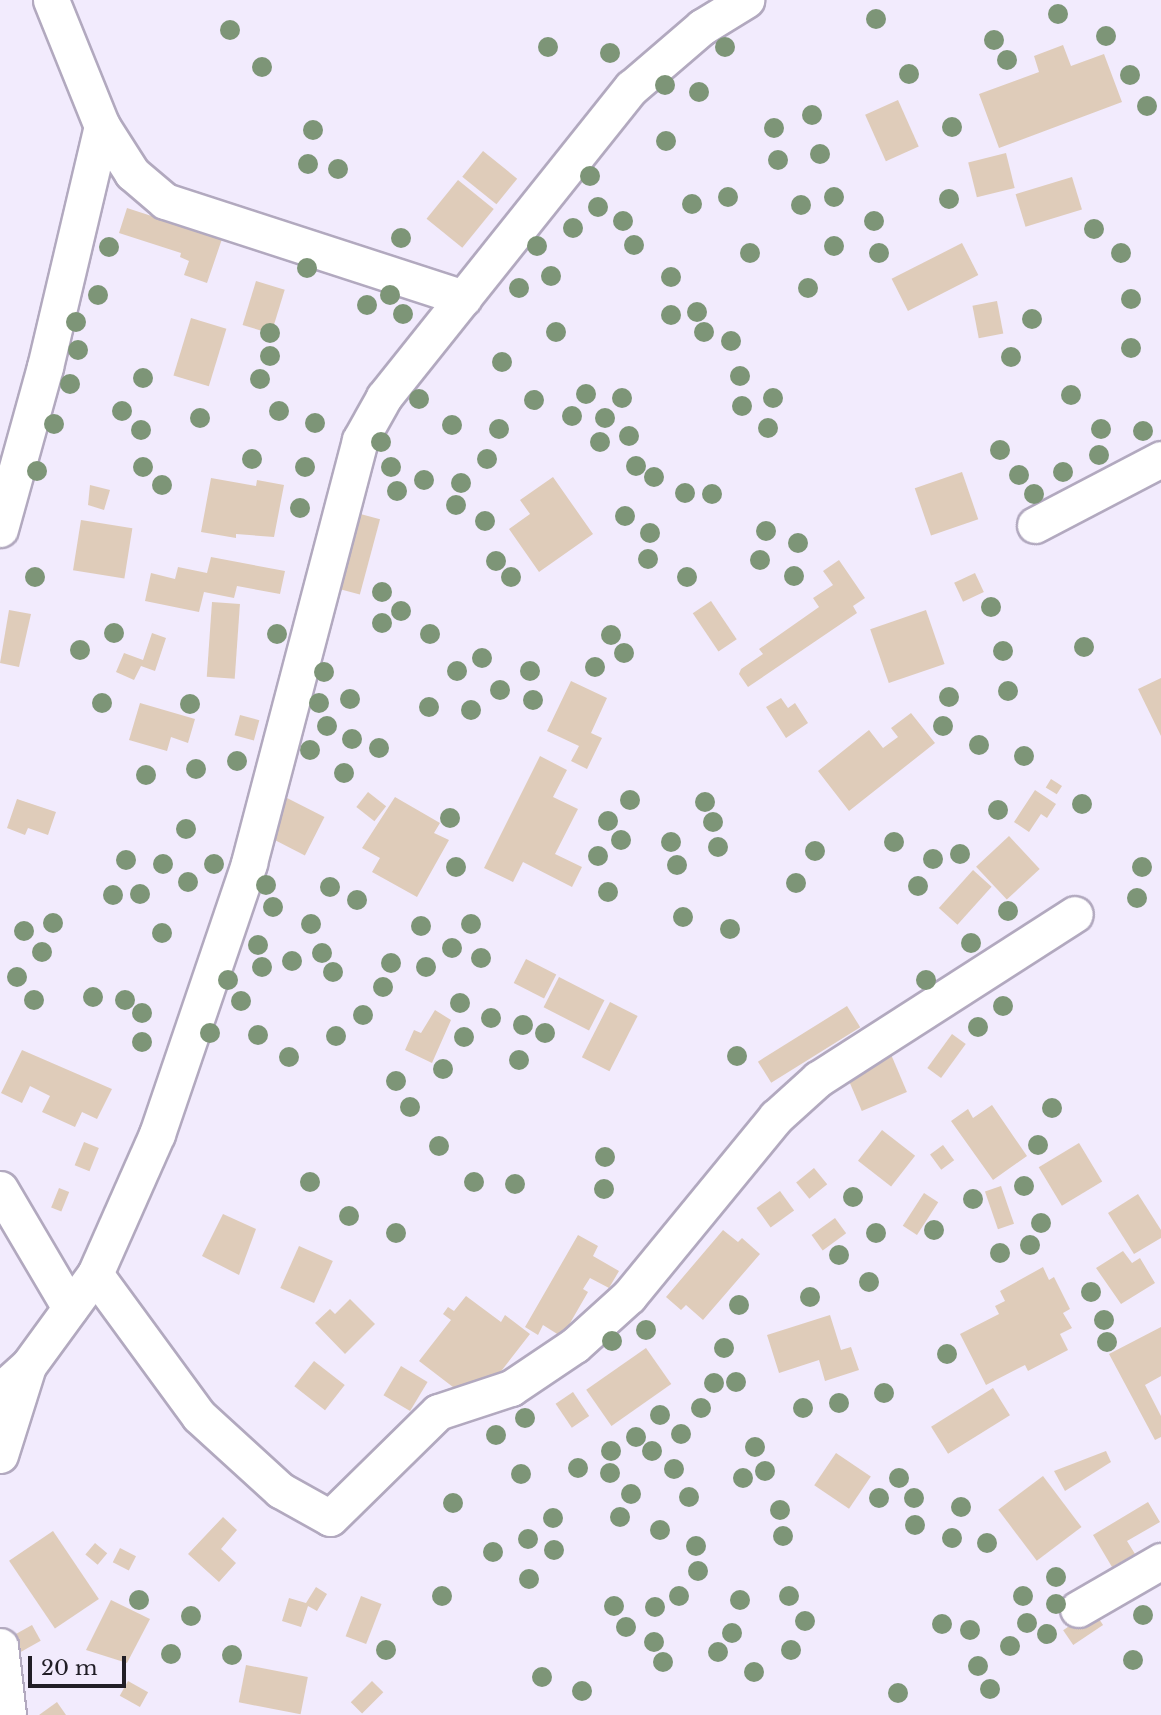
<!DOCTYPE html>
<style>
body{margin:0}
#map{position:relative;width:1161px;height:1715px;overflow:hidden;background:#f2ebfd;font-family:"Libre Baskerville",serif}
div>[style]{position:absolute}
[style*='--x']{left:calc(var(--x)*1px);top:calc(var(--y)*1px);width:calc(var(--w)*1px);rotate:calc(var(--a)*1deg)}
.building>*{inset:0;background:#dfccba;transform-origin:0 0}
.roads{filter:drop-shadow(2px 0 #b2a9bf) drop-shadow(-2px 0 #b2a9bf) drop-shadow(0 2px #b2a9bf) drop-shadow(0 -2px #b2a9bf)}
.street>*{height:35px;margin:-17.5px;padding:0 17.5px;transform-origin:17.5px;border-radius:17.5px;background:#fff}
.trees>*{width:20px;height:20px;margin:-10px;border-radius:50%;background:#7d9577}
span{translate:-50% -50%;white-space:nowrap;text-align:center;line-height:1.15;-webkit-text-stroke:5px #f2ebfd;paint-order:stroke}
.scale{position:absolute;left:28px;top:1656px;width:98px;height:32px;box-sizing:border-box;border:4px solid #211e26;border-top:0;padding-left:9px;font-size:21px;line-height:24px;white-space:nowrap;color:#211e26;-webkit-text-stroke:5px #f2ebfd;paint-order:stroke}
</style>
<div id="map">
<div class="building">
<div style="clip-path:polygon(1063px 45px,1071px 66px,1104px 54px,1122px 102px,999px 148px,979px 94px,1039px 72px,1034px 56px)"></div>
<div style="left:898px;top:100px;width:51px;height:36px;rotate:66deg"></div>
<div style="left:483px;top:151px;width:44px;height:33px;rotate:39deg"></div>
<div style="left:1006px;top:153px;width:36px;height:39px;rotate:76deg"></div>
<div style="left:1072px;top:177px;width:34px;height:59px;rotate:73deg"></div>
<div style="left:458px;top:180px;width:46px;height:50px;rotate:39deg"></div>
<div style="clip-path:polygon(127px 208px,222px 239px,207px 283px,184px 275px,189px 261px,180px 257px,181px 253px,119px 233px)"></div>
<div style="left:962px;top:243px;width:36px;height:79px;rotate:63deg"></div>
<div style="left:256px;top:281px;width:30px;height:46px;rotate:17deg"></div>
<div style="left:997px;top:301px;width:33px;height:25px;rotate:79deg"></div>
<div style="left:191px;top:318px;width:37px;height:60px;rotate:17deg"></div>
<div style="left:962px;top:472px;width:50px;height:50px;rotate:71deg"></div>
<div style="clip-path:polygon(553px 477px,593px 534px,539px 572px,509px 529px,530px 514px,520px 500px)"></div>
<div style="clip-path:polygon(211px 478px,256px 486px,257px 480px,284px 485px,274px 537px,236px 534px,236px 538px,201px 532px)"></div>
<div style="clip-path:polygon(90px 485px,110px 490px,104px 510px,88px 505px)"></div>
<div style="left:353px;top:512px;width:28px;height:78px;rotate:15deg"></div>
<div style="left:81px;top:520px;width:52px;height:51px;rotate:9deg"></div>
<div style="clip-path:polygon(211px 557px,285px 571px,280px 594px,237px 586px,234px 598px,204px 592px,199px 612px,145px 601px,151px 573px,175px 579px,178px 567px,207px 573px)"></div>
<div style="clip-path:polygon(839px 560px,865px 598px,853px 606px,857px 613px,748px 687px,739px 674px,741px 669px,763px 654px,759px 649px,819px 607px,813px 598px,833px 585px,823px 571px)"></div>
<div style="left:975px;top:573px;width:21px;height:23px;rotate:65deg"></div>
<div style="left:711px;top:601px;width:46px;height:22px;rotate:56deg"></div>
<div style="left:212px;top:602px;width:28px;height:75px;rotate:4deg"></div>
<div style="clip-path:polygon(9px 610px,31px 614px,19px 667px,0 663px)"></div>
<div style="left:926px;top:610px;width:57px;height:59px;rotate:71deg"></div>
<div style="clip-path:polygon(152px 633px,166px 638px,155px 671px,141px 666px,134px 680px,116px 672px,124px 653px,143px 660px)"></div>
<div style="clip-path:polygon(1161px 678px,1161px 736px,1138px 689px)"></div>
<div style="clip-path:polygon(571px 681px,607px 698px,591px 733px,602px 738px,587px 769px,571px 761px,579px 746px,547px 731px)"></div>
<div style="clip-path:polygon(781px 698px,788px 708px,795px 703px,808px 723px,786px 738px,766px 707px)"></div>
<div style="clip-path:polygon(140px 703px,195px 719px,188px 743px,171px 737px,167px 751px,129px 740px)"></div>
<div style="clip-path:polygon(911px 713px,935px 743px,849px 811px,818px 771px,869px 730px,883px 748px,898px 737px,891px 728px)"></div>
<div style="left:240px;top:715px;width:20px;height:21px;rotate:15deg"></div>
<div style="clip-path:polygon(540px 756px,567px 770px,553px 797px,578px 809px,555px 854px,582px 867px,572px 887px,523px 862px,513px 882px,484px 868px)"></div>
<div style="left:1051px;top:779px;width:13px;height:10px;rotate:32deg"></div>
<div style="clip-path:polygon(1035px 790px,1056px 804px,1047px 818px,1041px 814px,1029px 832px,1014px 822px)"></div>
<div style="left:368px;top:792px;width:23px;height:19px;rotate:38deg"></div>
<div style="clip-path:polygon(395px 797px,440px 823px,434px 833px,449px 840px,417px 897px,372px 872px,380px 858px,362px 848px)"></div>
<div style="left:287px;top:798px;width:42px;height:43px;rotate:27deg"></div>
<div style="clip-path:polygon(17px 799px,56px 812px,48px 835px,28px 828px,25px 835px,7px 828px)"></div>
<div style="left:1009px;top:836px;width:45px;height:45px;rotate:47deg"></div>
<div style="left:973px;top:870px;width:25px;height:51px;rotate:42deg"></div>
<div style="left:526px;top:959px;width:34px;height:27px;rotate:27deg"></div>
<div style="left:559px;top:977px;width:51px;height:34px;rotate:27deg"></div>
<div style="left:610px;top:1002px;width:31px;height:62px;rotate:27deg"></div>
<div style="left:847px;top:1006px;width:25px;height:105px;rotate:58deg"></div>
<div style="clip-path:polygon(435px 1010px,451px 1020px,432px 1063px,405px 1050px,414px 1030px,421px 1033px)"></div>
<div style="left:952px;top:1034px;width:17px;height:42px;rotate:36deg"></div>
<div style="left:887px;top:1045px;width:51px;height:49px;rotate:67deg"></div>
<div style="clip-path:polygon(22px 1050px,112px 1089px,97px 1119px,82px 1112px,75px 1127px,42px 1112px,50px 1096px,30px 1086px,22px 1103px,1px 1093px)"></div>
<div style="clip-path:polygon(992px 1105px,1027px 1156px,993px 1180px,951px 1121px,968px 1109px,973px 1118px)"></div>
<div style="left:882px;top:1130px;width:42px;height:39px;rotate:38deg"></div>
<div style="left:84px;top:1142px;width:16px;height:25px;rotate:22deg"></div>
<div style="left:1079px;top:1143px;width:45px;height:47px;rotate:59deg"></div>
<div style="left:943px;top:1145px;width:19px;height:16px;rotate:54deg"></div>
<div style="left:814px;top:1168px;width:21px;height:23px;rotate:51deg"></div>
<div style="left:1001px;top:1186px;width:40px;height:17px;rotate:71deg"></div>
<div style="left:59px;top:1188px;width:11px;height:21px;rotate:22deg"></div>
<div style="left:780px;top:1191px;width:24px;height:29px;rotate:54deg"></div>
<div style="left:924px;top:1193px;width:17px;height:39px;rotate:33deg"></div>
<div style="clip-path:polygon(1138px 1194px,1161px 1230px,1161px 1238px,1134px 1254px,1108px 1213px)"></div>
<div style="clip-path:polygon(223px 1214px,256px 1229px,239px 1275px,202px 1256px)"></div>
<div style="left:835px;top:1218px;width:19px;height:29px;rotate:54deg"></div>
<div style="clip-path:polygon(723px 1230px,738px 1242px,742px 1238px,760px 1254px,703px 1320px,686px 1305px,681px 1310px,666px 1297px)"></div>
<div style="clip-path:polygon(578px 1235px,598px 1246px,593px 1256px,619px 1271px,609px 1288px,590px 1278px,583px 1289px,588px 1292px,562px 1337px,543px 1325px,538px 1335px,525px 1327px)"></div>
<div style="left:299px;top:1246px;width:37px;height:46px;rotate:24deg"></div>
<div style="clip-path:polygon(1123px 1251px,1132px 1263px,1140px 1258px,1155px 1283px,1121px 1304px,1096px 1268px)"></div>
<div style="clip-path:polygon(1043px 1267px,1049px 1280px,1054px 1277px,1070px 1309px,1063px 1313px,1072px 1328px,1060px 1334px,1068px 1350px,1028px 1371px,1025px 1365px,986px 1385px,960px 1334px,999px 1314px,995px 1306px,1005px 1301px,1000px 1291px)"></div>
<div style="clip-path:polygon(466px 1296px,501px 1322px,505px 1315px,530px 1334px,485px 1392px,466px 1397px,419px 1361px,451px 1320px,443px 1314px,448px 1307px,454px 1311px)"></div>
<div style="clip-path:polygon(350px 1299px,375px 1324px,345px 1354px,315px 1323px,330px 1309px,335px 1314px)"></div>
<div style="clip-path:polygon(830px 1315px,841px 1350px,851px 1347px,859px 1370px,825px 1381px,819px 1360px,779px 1373px,767px 1335px)"></div>
<div style="clip-path:polygon(1161px 1327px,1161px 1376px,1145px 1385px,1161px 1416px,1161px 1437px,1155px 1440px,1109px 1354px)"></div>
<div style="left:646px;top:1348px;width:44px;height:73px;rotate:55deg"></div>
<div style="left:314px;top:1361px;width:39px;height:32px;rotate:38deg"></div>
<div style="left:401px;top:1366px;width:31px;height:34px;rotate:31deg"></div>
<div style="left:993px;top:1388px;width:32px;height:73px;rotate:58deg"></div>
<div style="left:573px;top:1392px;width:29px;height:21px;rotate:56deg"></div>
<div style="clip-path:polygon(1106px 1451px,1111px 1462px,1065px 1491px,1054px 1471px)"></div>
<div style="left:836px;top:1453px;width:42px;height:39px;rotate:34deg"></div>
<div style="left:1043px;top:1476px;width:64px;height:56px;rotate:53deg"></div>
<div style="clip-path:polygon(1148px 1502px,1160px 1522px,1127px 1541px,1135px 1554px,1112px 1567px,1093px 1535px)"></div>
<div style="clip-path:polygon(223px 1517px,237px 1530px,221px 1549px,236px 1563px,219px 1582px,188px 1554px)"></div>
<div style="left:53px;top:1531px;width:82px;height:53px;rotate:56deg"></div>
<div style="left:95px;top:1543px;width:16px;height:15px;rotate:40deg"></div>
<div style="left:120px;top:1548px;width:18px;height:16px;rotate:27deg"></div>
<div style="clip-path:polygon(316px 1587px,327px 1594px,317px 1611px,308px 1606px,301px 1627px,282px 1621px,289px 1598px,306px 1603px)"></div>
<div style="left:361px;top:1596px;width:22px;height:43px;rotate:21deg"></div>
<div style="clip-path:polygon(111px 1600px,150px 1619px,127px 1663px,86px 1650px)"></div>
<div style="left:1093px;top:1610px;width:18px;height:36px;rotate:56deg"></div>
<div style="left:32px;top:1625px;width:18px;height:24px;rotate:61deg"></div>
<div style="left:246px;top:1665px;width:63px;height:38px;rotate:11deg"></div>
<div style="left:128px;top:1681px;width:23px;height:17px;rotate:29deg"></div>
<div style="left:372px;top:1681px;width:16px;height:30px;rotate:45deg"></div>
<div style="clip-path:polygon(57px 1702px,66px 1715px,39px 1715px)"></div>
</div>
<div class="roads">
<div class="street">
<div style="--x:51;--y:0;--w:136;--a:68"></div>
<div style="--x:102;--y:126;--w:56;--a:57.4"></div>
<div style="--x:132;--y:173;--w:43;--a:40.3"></div>
<div style="--x:165;--y:201;--w:314;--a:18"></div>
<div style="--x:1035;--y:525;--w:142;--a:-27.6"></div>
<div style="--x:0;--y:529;--w:168;--a:-74.5"></div>
<div style="--x:45;--y:367;--w:248;--a:-76.7"></div>
<div style="--x:0;--y:1189;--w:138;--a:59.5"></div>
<div style="--x:95;--y:1274;--w:176;--a:53.8"></div>
<div style="--x:199;--y:1416;--w:110;--a:42.4"></div>
<div style="--x:280;--y:1490;--w:57;--a:29.2"></div>
<div style="--x:330;--y:1518;--w:151;--a:-44.5"></div>
<div style="--x:438;--y:1412;--w:77;--a:-18.2"></div>
<div style="--x:511;--y:1388;--w:77;--a:-33.9"></div>
<div style="--x:575;--y:1345;--w:73;--a:-42.2"></div>
<div style="--x:629;--y:1296;--w:232;--a:-50.6"></div>
<div style="--x:776;--y:1117;--w:57;--a:-42.1"></div>
<div style="--x:818;--y:1079;--w:305;--a:-32.7"></div>
<div style="--x:0;--y:1391;--w:38;--a:-42"></div>
<div style="--x:28;--y:1366;--w:114;--a:-53.9"></div>
<div style="--x:95;--y:1274;--w:153;--a:-66.1"></div>
<div style="--x:157;--y:1134;--w:286;--a:-71.2"></div>
<div style="--x:249;--y:863;--w:437;--a:-75.3"></div>
<div style="--x:360;--y:440;--w:49;--a:-60.8"></div>
<div style="--x:384;--y:397;--w:396;--a:-51.4"></div>
<div style="--x:631;--y:88;--w:94;--a:-40.7"></div>
<div style="--x:702;--y:27;--w:52;--a:-31.5"></div>
<div style="--x:0;--y:1455;--w:93;--a:-72.5"></div>
<div style="--x:1078;--y:1609;--w:96;--a:-30"></div>
<div style="--x:0;--y:1646;--w:69;--a:83.4"></div>
</div>
</div>
<div class="trees">
<div style="left:1058px;top:14px"></div>
<div style="left:876px;top:19px"></div>
<div style="left:230px;top:30px"></div>
<div style="left:1106px;top:36px"></div>
<div style="left:994px;top:40px"></div>
<div style="left:548px;top:47px"></div>
<div style="left:725px;top:47px"></div>
<div style="left:610px;top:53px"></div>
<div style="left:1007px;top:60px"></div>
<div style="left:262px;top:67px"></div>
<div style="left:909px;top:74px"></div>
<div style="left:1130px;top:75px"></div>
<div style="left:665px;top:85px"></div>
<div style="left:699px;top:92px"></div>
<div style="left:1147px;top:106px"></div>
<div style="left:812px;top:115px"></div>
<div style="left:952px;top:127px"></div>
<div style="left:774px;top:128px"></div>
<div style="left:313px;top:130px"></div>
<div style="left:666px;top:141px"></div>
<div style="left:820px;top:154px"></div>
<div style="left:778px;top:160px"></div>
<div style="left:308px;top:164px"></div>
<div style="left:338px;top:169px"></div>
<div style="left:590px;top:176px"></div>
<div style="left:728px;top:197px"></div>
<div style="left:834px;top:197px"></div>
<div style="left:949px;top:199px"></div>
<div style="left:692px;top:204px"></div>
<div style="left:801px;top:205px"></div>
<div style="left:598px;top:207px"></div>
<div style="left:623px;top:221px"></div>
<div style="left:874px;top:221px"></div>
<div style="left:573px;top:228px"></div>
<div style="left:1094px;top:229px"></div>
<div style="left:401px;top:238px"></div>
<div style="left:634px;top:245px"></div>
<div style="left:537px;top:246px"></div>
<div style="left:834px;top:246px"></div>
<div style="left:109px;top:247px"></div>
<div style="left:750px;top:253px"></div>
<div style="left:879px;top:253px"></div>
<div style="left:1121px;top:253px"></div>
<div style="left:307px;top:268px"></div>
<div style="left:551px;top:276px"></div>
<div style="left:671px;top:277px"></div>
<div style="left:519px;top:288px"></div>
<div style="left:808px;top:288px"></div>
<div style="left:98px;top:295px"></div>
<div style="left:390px;top:295px"></div>
<div style="left:1131px;top:299px"></div>
<div style="left:367px;top:305px"></div>
<div style="left:697px;top:312px"></div>
<div style="left:403px;top:314px"></div>
<div style="left:671px;top:315px"></div>
<div style="left:1032px;top:319px"></div>
<div style="left:76px;top:322px"></div>
<div style="left:556px;top:332px"></div>
<div style="left:704px;top:332px"></div>
<div style="left:270px;top:333px"></div>
<div style="left:731px;top:341px"></div>
<div style="left:1131px;top:348px"></div>
<div style="left:78px;top:350px"></div>
<div style="left:270px;top:356px"></div>
<div style="left:1011px;top:357px"></div>
<div style="left:502px;top:362px"></div>
<div style="left:740px;top:376px"></div>
<div style="left:143px;top:378px"></div>
<div style="left:260px;top:379px"></div>
<div style="left:70px;top:384px"></div>
<div style="left:586px;top:394px"></div>
<div style="left:1071px;top:395px"></div>
<div style="left:622px;top:398px"></div>
<div style="left:773px;top:398px"></div>
<div style="left:419px;top:399px"></div>
<div style="left:534px;top:400px"></div>
<div style="left:742px;top:406px"></div>
<div style="left:122px;top:411px"></div>
<div style="left:279px;top:411px"></div>
<div style="left:572px;top:416px"></div>
<div style="left:200px;top:418px"></div>
<div style="left:605px;top:418px"></div>
<div style="left:315px;top:423px"></div>
<div style="left:54px;top:424px"></div>
<div style="left:452px;top:425px"></div>
<div style="left:768px;top:428px"></div>
<div style="left:499px;top:429px"></div>
<div style="left:1101px;top:429px"></div>
<div style="left:141px;top:430px"></div>
<div style="left:1143px;top:431px"></div>
<div style="left:629px;top:436px"></div>
<div style="left:381px;top:442px"></div>
<div style="left:600px;top:442px"></div>
<div style="left:1000px;top:450px"></div>
<div style="left:1099px;top:455px"></div>
<div style="left:252px;top:459px"></div>
<div style="left:487px;top:459px"></div>
<div style="left:636px;top:466px"></div>
<div style="left:143px;top:467px"></div>
<div style="left:305px;top:467px"></div>
<div style="left:391px;top:467px"></div>
<div style="left:37px;top:471px"></div>
<div style="left:1063px;top:472px"></div>
<div style="left:1019px;top:475px"></div>
<div style="left:654px;top:477px"></div>
<div style="left:424px;top:480px"></div>
<div style="left:461px;top:483px"></div>
<div style="left:162px;top:485px"></div>
<div style="left:397px;top:491px"></div>
<div style="left:685px;top:493px"></div>
<div style="left:712px;top:494px"></div>
<div style="left:1034px;top:494px"></div>
<div style="left:456px;top:505px"></div>
<div style="left:300px;top:508px"></div>
<div style="left:625px;top:516px"></div>
<div style="left:485px;top:521px"></div>
<div style="left:766px;top:531px"></div>
<div style="left:650px;top:533px"></div>
<div style="left:798px;top:543px"></div>
<div style="left:648px;top:559px"></div>
<div style="left:760px;top:560px"></div>
<div style="left:496px;top:561px"></div>
<div style="left:794px;top:576px"></div>
<div style="left:35px;top:577px"></div>
<div style="left:511px;top:577px"></div>
<div style="left:687px;top:577px"></div>
<div style="left:382px;top:592px"></div>
<div style="left:991px;top:607px"></div>
<div style="left:401px;top:611px"></div>
<div style="left:382px;top:623px"></div>
<div style="left:114px;top:633px"></div>
<div style="left:277px;top:634px"></div>
<div style="left:430px;top:634px"></div>
<div style="left:611px;top:635px"></div>
<div style="left:1084px;top:647px"></div>
<div style="left:80px;top:650px"></div>
<div style="left:1003px;top:651px"></div>
<div style="left:624px;top:653px"></div>
<div style="left:482px;top:658px"></div>
<div style="left:595px;top:667px"></div>
<div style="left:457px;top:671px"></div>
<div style="left:530px;top:671px"></div>
<div style="left:324px;top:672px"></div>
<div style="left:500px;top:690px"></div>
<div style="left:1008px;top:691px"></div>
<div style="left:949px;top:697px"></div>
<div style="left:350px;top:699px"></div>
<div style="left:533px;top:700px"></div>
<div style="left:102px;top:703px"></div>
<div style="left:319px;top:703px"></div>
<div style="left:190px;top:704px"></div>
<div style="left:429px;top:707px"></div>
<div style="left:471px;top:710px"></div>
<div style="left:327px;top:726px"></div>
<div style="left:943px;top:726px"></div>
<div style="left:352px;top:739px"></div>
<div style="left:979px;top:745px"></div>
<div style="left:379px;top:748px"></div>
<div style="left:310px;top:750px"></div>
<div style="left:1024px;top:756px"></div>
<div style="left:237px;top:761px"></div>
<div style="left:196px;top:769px"></div>
<div style="left:344px;top:773px"></div>
<div style="left:146px;top:775px"></div>
<div style="left:630px;top:800px"></div>
<div style="left:705px;top:802px"></div>
<div style="left:1082px;top:804px"></div>
<div style="left:998px;top:810px"></div>
<div style="left:450px;top:818px"></div>
<div style="left:608px;top:821px"></div>
<div style="left:713px;top:822px"></div>
<div style="left:186px;top:829px"></div>
<div style="left:621px;top:840px"></div>
<div style="left:671px;top:842px"></div>
<div style="left:894px;top:842px"></div>
<div style="left:718px;top:847px"></div>
<div style="left:815px;top:851px"></div>
<div style="left:960px;top:854px"></div>
<div style="left:598px;top:856px"></div>
<div style="left:933px;top:859px"></div>
<div style="left:126px;top:860px"></div>
<div style="left:163px;top:864px"></div>
<div style="left:214px;top:864px"></div>
<div style="left:677px;top:865px"></div>
<div style="left:456px;top:867px"></div>
<div style="left:1142px;top:867px"></div>
<div style="left:188px;top:882px"></div>
<div style="left:796px;top:883px"></div>
<div style="left:266px;top:885px"></div>
<div style="left:918px;top:886px"></div>
<div style="left:330px;top:887px"></div>
<div style="left:608px;top:892px"></div>
<div style="left:140px;top:894px"></div>
<div style="left:113px;top:895px"></div>
<div style="left:1137px;top:898px"></div>
<div style="left:357px;top:900px"></div>
<div style="left:273px;top:907px"></div>
<div style="left:1008px;top:911px"></div>
<div style="left:683px;top:917px"></div>
<div style="left:53px;top:923px"></div>
<div style="left:311px;top:924px"></div>
<div style="left:471px;top:924px"></div>
<div style="left:421px;top:926px"></div>
<div style="left:730px;top:929px"></div>
<div style="left:24px;top:931px"></div>
<div style="left:162px;top:933px"></div>
<div style="left:971px;top:943px"></div>
<div style="left:258px;top:945px"></div>
<div style="left:452px;top:948px"></div>
<div style="left:42px;top:952px"></div>
<div style="left:322px;top:953px"></div>
<div style="left:481px;top:958px"></div>
<div style="left:292px;top:961px"></div>
<div style="left:391px;top:963px"></div>
<div style="left:262px;top:967px"></div>
<div style="left:426px;top:967px"></div>
<div style="left:333px;top:972px"></div>
<div style="left:17px;top:977px"></div>
<div style="left:228px;top:980px"></div>
<div style="left:926px;top:980px"></div>
<div style="left:383px;top:987px"></div>
<div style="left:93px;top:997px"></div>
<div style="left:34px;top:1000px"></div>
<div style="left:125px;top:1000px"></div>
<div style="left:241px;top:1001px"></div>
<div style="left:460px;top:1003px"></div>
<div style="left:1003px;top:1006px"></div>
<div style="left:142px;top:1013px"></div>
<div style="left:363px;top:1015px"></div>
<div style="left:491px;top:1018px"></div>
<div style="left:523px;top:1025px"></div>
<div style="left:978px;top:1027px"></div>
<div style="left:210px;top:1033px"></div>
<div style="left:545px;top:1033px"></div>
<div style="left:258px;top:1035px"></div>
<div style="left:336px;top:1036px"></div>
<div style="left:464px;top:1037px"></div>
<div style="left:142px;top:1042px"></div>
<div style="left:737px;top:1056px"></div>
<div style="left:289px;top:1057px"></div>
<div style="left:519px;top:1060px"></div>
<div style="left:443px;top:1069px"></div>
<div style="left:396px;top:1081px"></div>
<div style="left:410px;top:1107px"></div>
<div style="left:1052px;top:1108px"></div>
<div style="left:1038px;top:1145px"></div>
<div style="left:439px;top:1146px"></div>
<div style="left:605px;top:1157px"></div>
<div style="left:310px;top:1182px"></div>
<div style="left:474px;top:1182px"></div>
<div style="left:515px;top:1184px"></div>
<div style="left:1024px;top:1186px"></div>
<div style="left:604px;top:1189px"></div>
<div style="left:853px;top:1197px"></div>
<div style="left:973px;top:1199px"></div>
<div style="left:349px;top:1216px"></div>
<div style="left:1041px;top:1223px"></div>
<div style="left:934px;top:1230px"></div>
<div style="left:396px;top:1233px"></div>
<div style="left:876px;top:1233px"></div>
<div style="left:1030px;top:1245px"></div>
<div style="left:1000px;top:1253px"></div>
<div style="left:839px;top:1255px"></div>
<div style="left:869px;top:1282px"></div>
<div style="left:1091px;top:1292px"></div>
<div style="left:810px;top:1297px"></div>
<div style="left:739px;top:1305px"></div>
<div style="left:1104px;top:1320px"></div>
<div style="left:646px;top:1330px"></div>
<div style="left:612px;top:1341px"></div>
<div style="left:1107px;top:1342px"></div>
<div style="left:724px;top:1348px"></div>
<div style="left:947px;top:1354px"></div>
<div style="left:736px;top:1382px"></div>
<div style="left:714px;top:1383px"></div>
<div style="left:884px;top:1393px"></div>
<div style="left:839px;top:1403px"></div>
<div style="left:701px;top:1408px"></div>
<div style="left:803px;top:1408px"></div>
<div style="left:660px;top:1415px"></div>
<div style="left:525px;top:1418px"></div>
<div style="left:681px;top:1434px"></div>
<div style="left:496px;top:1435px"></div>
<div style="left:636px;top:1437px"></div>
<div style="left:755px;top:1447px"></div>
<div style="left:611px;top:1451px"></div>
<div style="left:652px;top:1451px"></div>
<div style="left:578px;top:1468px"></div>
<div style="left:674px;top:1469px"></div>
<div style="left:765px;top:1471px"></div>
<div style="left:610px;top:1473px"></div>
<div style="left:521px;top:1474px"></div>
<div style="left:743px;top:1478px"></div>
<div style="left:899px;top:1478px"></div>
<div style="left:631px;top:1494px"></div>
<div style="left:689px;top:1497px"></div>
<div style="left:879px;top:1498px"></div>
<div style="left:914px;top:1498px"></div>
<div style="left:453px;top:1503px"></div>
<div style="left:961px;top:1507px"></div>
<div style="left:780px;top:1510px"></div>
<div style="left:620px;top:1517px"></div>
<div style="left:553px;top:1518px"></div>
<div style="left:915px;top:1525px"></div>
<div style="left:660px;top:1530px"></div>
<div style="left:783px;top:1536px"></div>
<div style="left:952px;top:1538px"></div>
<div style="left:528px;top:1539px"></div>
<div style="left:987px;top:1543px"></div>
<div style="left:696px;top:1546px"></div>
<div style="left:554px;top:1550px"></div>
<div style="left:493px;top:1552px"></div>
<div style="left:698px;top:1571px"></div>
<div style="left:1056px;top:1577px"></div>
<div style="left:529px;top:1579px"></div>
<div style="left:442px;top:1596px"></div>
<div style="left:679px;top:1596px"></div>
<div style="left:789px;top:1596px"></div>
<div style="left:1023px;top:1596px"></div>
<div style="left:139px;top:1600px"></div>
<div style="left:740px;top:1600px"></div>
<div style="left:1056px;top:1604px"></div>
<div style="left:614px;top:1606px"></div>
<div style="left:655px;top:1607px"></div>
<div style="left:1143px;top:1615px"></div>
<div style="left:191px;top:1616px"></div>
<div style="left:805px;top:1621px"></div>
<div style="left:1027px;top:1623px"></div>
<div style="left:942px;top:1624px"></div>
<div style="left:626px;top:1627px"></div>
<div style="left:970px;top:1630px"></div>
<div style="left:732px;top:1633px"></div>
<div style="left:1047px;top:1634px"></div>
<div style="left:654px;top:1642px"></div>
<div style="left:1010px;top:1646px"></div>
<div style="left:386px;top:1650px"></div>
<div style="left:791px;top:1650px"></div>
<div style="left:718px;top:1652px"></div>
<div style="left:171px;top:1654px"></div>
<div style="left:232px;top:1655px"></div>
<div style="left:1133px;top:1660px"></div>
<div style="left:663px;top:1662px"></div>
<div style="left:978px;top:1666px"></div>
<div style="left:754px;top:1672px"></div>
<div style="left:542px;top:1677px"></div>
<div style="left:990px;top:1689px"></div>
<div style="left:582px;top:1691px"></div>
<div style="left:898px;top:1693px"></div>
</div>
<div class="scale">20 m</div>
</div>
